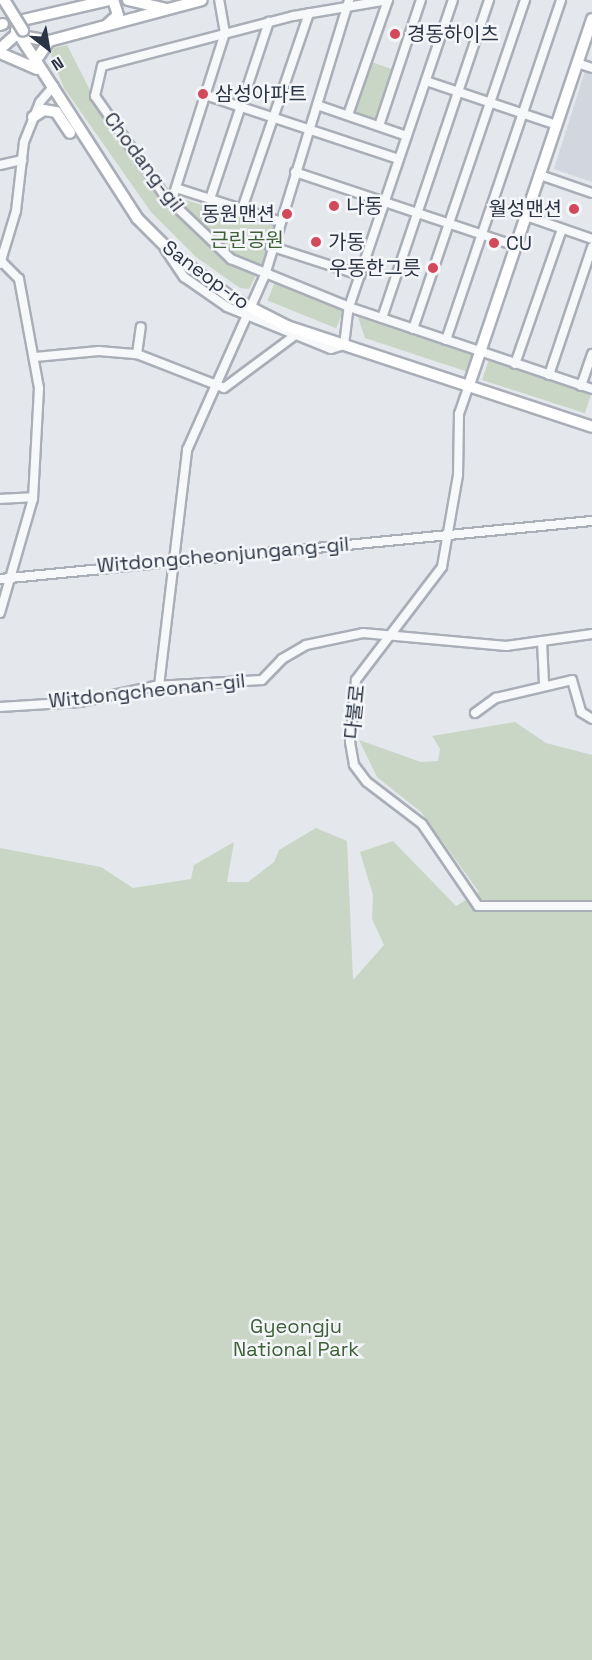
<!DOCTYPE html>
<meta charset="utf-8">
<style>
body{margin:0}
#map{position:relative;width:592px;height:1660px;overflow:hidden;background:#e4e7ec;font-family:"Space Grotesk","Noto Sans KR",sans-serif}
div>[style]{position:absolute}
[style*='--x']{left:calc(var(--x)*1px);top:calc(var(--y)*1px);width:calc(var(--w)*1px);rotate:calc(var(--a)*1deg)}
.built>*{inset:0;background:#d2d6de}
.green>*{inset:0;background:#c9d6c5;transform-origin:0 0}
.roads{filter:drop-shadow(2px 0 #a9aeb7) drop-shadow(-2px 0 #a9aeb7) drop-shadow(0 2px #a9aeb7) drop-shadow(0 -2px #a9aeb7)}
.street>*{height:8px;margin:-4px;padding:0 4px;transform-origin:4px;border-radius:4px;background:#f7f8fa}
.secondary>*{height:10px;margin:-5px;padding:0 5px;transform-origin:5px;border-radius:5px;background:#fff}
.bridges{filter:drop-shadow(2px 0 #a9aeb7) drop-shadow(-2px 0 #a9aeb7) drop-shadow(0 2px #a9aeb7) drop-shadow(0 -2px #a9aeb7)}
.secondary-bridge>*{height:10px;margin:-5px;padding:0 5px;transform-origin:5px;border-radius:5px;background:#fff}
.dots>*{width:16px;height:16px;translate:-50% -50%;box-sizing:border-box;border:3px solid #f4f6f9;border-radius:50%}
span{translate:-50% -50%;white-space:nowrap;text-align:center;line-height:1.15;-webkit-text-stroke:5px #f4f6f9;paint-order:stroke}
.poi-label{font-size:20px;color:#2b3445}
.left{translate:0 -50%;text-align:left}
.right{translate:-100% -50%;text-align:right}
.street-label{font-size:20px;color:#2b3445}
.park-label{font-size:20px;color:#3f6138}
.north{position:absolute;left:18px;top:18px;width:60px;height:60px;-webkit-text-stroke:4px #f4f6f9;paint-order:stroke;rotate:149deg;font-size:16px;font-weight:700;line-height:24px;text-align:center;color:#2b3445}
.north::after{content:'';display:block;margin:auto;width:21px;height:27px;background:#2b3445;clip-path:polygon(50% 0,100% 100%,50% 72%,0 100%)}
</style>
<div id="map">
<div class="built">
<div style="clip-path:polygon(585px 71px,592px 74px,592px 182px,554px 169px)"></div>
</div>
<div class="green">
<div style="clip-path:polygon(67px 45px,93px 96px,167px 204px,223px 256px,256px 275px,249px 289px,240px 288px,196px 257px,151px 212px,64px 88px,51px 55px,54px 48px)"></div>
<div style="left:371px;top:62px;width:28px;height:54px;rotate:19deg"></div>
<div style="clip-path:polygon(182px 199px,276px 227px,260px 271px,209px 235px,179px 207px)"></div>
<div style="left:275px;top:282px;width:74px;height:20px;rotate:22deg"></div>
<div style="clip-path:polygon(358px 317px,472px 352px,468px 372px,365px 338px)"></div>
<div style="left:489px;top:359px;width:108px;height:22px;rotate:18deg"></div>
<div style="clip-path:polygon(515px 722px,546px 743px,592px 755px,592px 1660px,0 1660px,0 848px,101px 867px,133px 888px,191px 879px,194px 865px,234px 842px,227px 882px,248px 882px,274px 862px,279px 850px,316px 828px,347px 841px,353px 980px,384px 945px,372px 919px,373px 895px,360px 852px,393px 841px,456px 906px,479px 892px,421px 812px,377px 777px,359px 740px,421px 762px,438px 761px,440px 749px,432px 736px)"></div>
</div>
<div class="roads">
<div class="street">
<div style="--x:388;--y:0;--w:96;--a:170.4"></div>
<div style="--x:293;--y:16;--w:197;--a:165.3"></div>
<div style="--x:102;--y:66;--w:31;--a:103"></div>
<div style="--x:95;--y:96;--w:121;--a:55.1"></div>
<div style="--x:164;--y:195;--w:93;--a:43.7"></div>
<div style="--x:231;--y:259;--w:127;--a:22.1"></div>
<div style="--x:349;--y:307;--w:256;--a:18.6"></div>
<div style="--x:577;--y:63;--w:16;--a:18"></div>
<div style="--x:426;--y:81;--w:138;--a:18.6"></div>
<div style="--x:208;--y:96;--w:201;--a:18.3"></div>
<div style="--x:317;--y:105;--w:95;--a:19"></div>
<div style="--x:348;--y:115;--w:122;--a:-70.8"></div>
<div style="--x:379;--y:126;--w:133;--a:-71.6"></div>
<div style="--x:0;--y:165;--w:23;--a:-13"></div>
<div style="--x:295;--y:172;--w:233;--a:18.5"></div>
<div style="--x:540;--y:175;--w:55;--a:19.1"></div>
<div style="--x:176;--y:188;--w:108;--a:17.8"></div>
<div style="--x:210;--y:199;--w:187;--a:-71.6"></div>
<div style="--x:171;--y:203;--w:178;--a:-72.4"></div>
<div style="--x:225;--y:33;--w:34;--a:-100"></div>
<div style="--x:242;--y:209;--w:207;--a:-71.1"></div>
<div style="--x:526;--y:216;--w:70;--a:19.2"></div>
<div style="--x:270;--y:246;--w:95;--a:17.9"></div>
<div style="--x:165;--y:249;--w:34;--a:56"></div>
<div style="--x:184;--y:277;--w:52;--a:34.9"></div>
<div style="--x:227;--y:307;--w:112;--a:22"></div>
<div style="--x:331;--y:349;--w:14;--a:-17"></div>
<div style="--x:344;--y:345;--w:38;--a:-83"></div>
<div style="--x:349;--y:307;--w:324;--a:-71.3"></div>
<div style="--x:0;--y:264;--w:55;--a:-73.2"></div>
<div style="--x:16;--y:211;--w:69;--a:-83.4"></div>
<div style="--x:24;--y:142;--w:43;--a:-68.2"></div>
<div style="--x:40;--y:102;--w:21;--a:-49"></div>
<div style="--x:382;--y:318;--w:336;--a:-71.4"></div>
<div style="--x:413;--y:329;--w:348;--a:-71.2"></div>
<div style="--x:446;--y:340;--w:359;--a:-71.3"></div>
<div style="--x:137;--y:354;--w:27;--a:-82"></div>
<div style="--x:35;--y:357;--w:64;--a:-5.4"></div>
<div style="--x:99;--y:351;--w:38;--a:5"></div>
<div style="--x:137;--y:354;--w:93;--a:21.3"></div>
<div style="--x:224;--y:388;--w:87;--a:-36.6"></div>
<div style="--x:515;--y:364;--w:143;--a:-70.8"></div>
<div style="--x:549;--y:375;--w:135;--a:-71.4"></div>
<div style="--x:469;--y:385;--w:31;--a:109"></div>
<div style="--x:459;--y:414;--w:61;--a:90.9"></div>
<div style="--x:458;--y:475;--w:93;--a:99.9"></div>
<div style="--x:442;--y:567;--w:142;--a:127.3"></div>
<div style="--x:356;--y:680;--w:62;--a:95.5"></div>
<div style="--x:350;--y:742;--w:23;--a:80"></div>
<div style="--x:354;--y:765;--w:21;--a:53"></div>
<div style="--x:367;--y:782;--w:69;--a:37.4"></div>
<div style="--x:422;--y:824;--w:99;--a:55.7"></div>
<div style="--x:478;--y:906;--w:114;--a:0"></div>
<div style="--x:581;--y:386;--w:34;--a:-71"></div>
<div style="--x:0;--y:499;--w:33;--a:-3"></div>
<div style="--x:0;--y:579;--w:595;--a:-5.6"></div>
<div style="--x:0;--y:613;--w:119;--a:-73.9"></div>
<div style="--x:33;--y:499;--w:111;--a:-86.9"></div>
<div style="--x:39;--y:388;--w:111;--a:-100.4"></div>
<div style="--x:19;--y:279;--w:24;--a:-135"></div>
<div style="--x:542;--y:641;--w:42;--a:87.3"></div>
<div style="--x:159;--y:686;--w:238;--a:-83.2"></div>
<div style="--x:187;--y:450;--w:192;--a:-66"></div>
<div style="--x:265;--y:275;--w:288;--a:-73"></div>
<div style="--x:0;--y:707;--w:80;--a:-3.6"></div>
<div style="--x:80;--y:702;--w:77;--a:-12"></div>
<div style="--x:155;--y:686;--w:107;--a:-3.2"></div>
<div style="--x:262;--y:680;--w:29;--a:-46"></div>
<div style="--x:282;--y:659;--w:28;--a:-30"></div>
<div style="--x:306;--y:645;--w:58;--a:-11.9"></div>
<div style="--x:363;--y:633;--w:144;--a:5.2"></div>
<div style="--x:506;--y:646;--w:87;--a:-7.9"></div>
<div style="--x:475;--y:713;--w:26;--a:-36"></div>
<div style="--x:496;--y:698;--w:78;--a:-13.3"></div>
<div style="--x:572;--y:680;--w:33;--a:74"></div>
<div style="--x:581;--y:712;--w:13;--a:32"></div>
</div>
<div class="secondary">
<div style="--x:128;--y:0;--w:37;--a:13"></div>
<div style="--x:23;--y:20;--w:88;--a:-13.1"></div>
<div style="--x:108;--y:24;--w:13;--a:-42"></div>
<div style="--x:118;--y:15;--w:16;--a:-108"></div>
<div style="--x:0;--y:25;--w:3;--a:-18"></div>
<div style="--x:16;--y:30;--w:224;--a:57.2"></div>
<div style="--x:137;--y:218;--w:52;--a:45"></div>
<div style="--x:174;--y:255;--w:70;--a:36.9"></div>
<div style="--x:230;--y:297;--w:64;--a:27"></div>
<div style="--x:287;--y:326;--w:321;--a:18.3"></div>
<div style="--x:27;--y:37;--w:22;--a:10"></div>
<div style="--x:49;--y:41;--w:18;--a:124"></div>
<div style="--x:49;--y:41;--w:158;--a:-15"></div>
<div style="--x:0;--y:49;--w:24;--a:-42"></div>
<div style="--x:0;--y:53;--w:40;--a:23.4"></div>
<div style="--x:33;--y:117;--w:13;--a:-32"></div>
<div style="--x:44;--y:110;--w:12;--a:9"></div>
<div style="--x:56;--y:112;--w:25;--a:56"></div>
<div style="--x:469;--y:385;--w:386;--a:-71.4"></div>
</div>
</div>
<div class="bridges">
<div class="secondary-bridge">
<div style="--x:4;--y:0;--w:36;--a:58"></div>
</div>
</div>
<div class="dots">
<div style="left:395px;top:34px;background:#d1495b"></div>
<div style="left:203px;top:94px;background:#d1495b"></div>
<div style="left:334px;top:206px;background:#d1495b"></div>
<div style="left:574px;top:209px;background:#d1495b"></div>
<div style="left:287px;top:214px;background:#d1495b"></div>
<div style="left:316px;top:242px;background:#d1495b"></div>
<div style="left:494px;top:243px;background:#d1495b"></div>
<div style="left:433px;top:268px;background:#d1495b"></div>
</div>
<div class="poi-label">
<span class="left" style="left:407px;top:34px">경동하이츠</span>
<span class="left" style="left:215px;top:94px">삼성아파트</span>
<span class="left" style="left:346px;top:206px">나동</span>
<span class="right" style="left:562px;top:209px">월성맨션</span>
<span class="right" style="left:275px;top:214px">동원맨션</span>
<span class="left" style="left:328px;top:242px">가동</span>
<span class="left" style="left:506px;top:243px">CU</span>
<span class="right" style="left:421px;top:268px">우동한그릇</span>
</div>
<div class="street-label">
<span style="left:144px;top:162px;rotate:53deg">Chodang-gil</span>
<span style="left:206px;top:275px;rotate:36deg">Saneop-ro</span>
<span style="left:223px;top:555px;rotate:-5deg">Witdongcheonjungang-gil</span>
<span style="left:147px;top:691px;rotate:-6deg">Witdongcheonan-gil</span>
<span style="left:355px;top:712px;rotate:-84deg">다불로</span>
</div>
<div class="park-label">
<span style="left:247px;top:240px">근린공원</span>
<span style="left:296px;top:1338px">Gyeongju<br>National Park</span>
</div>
<div class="north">N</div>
</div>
